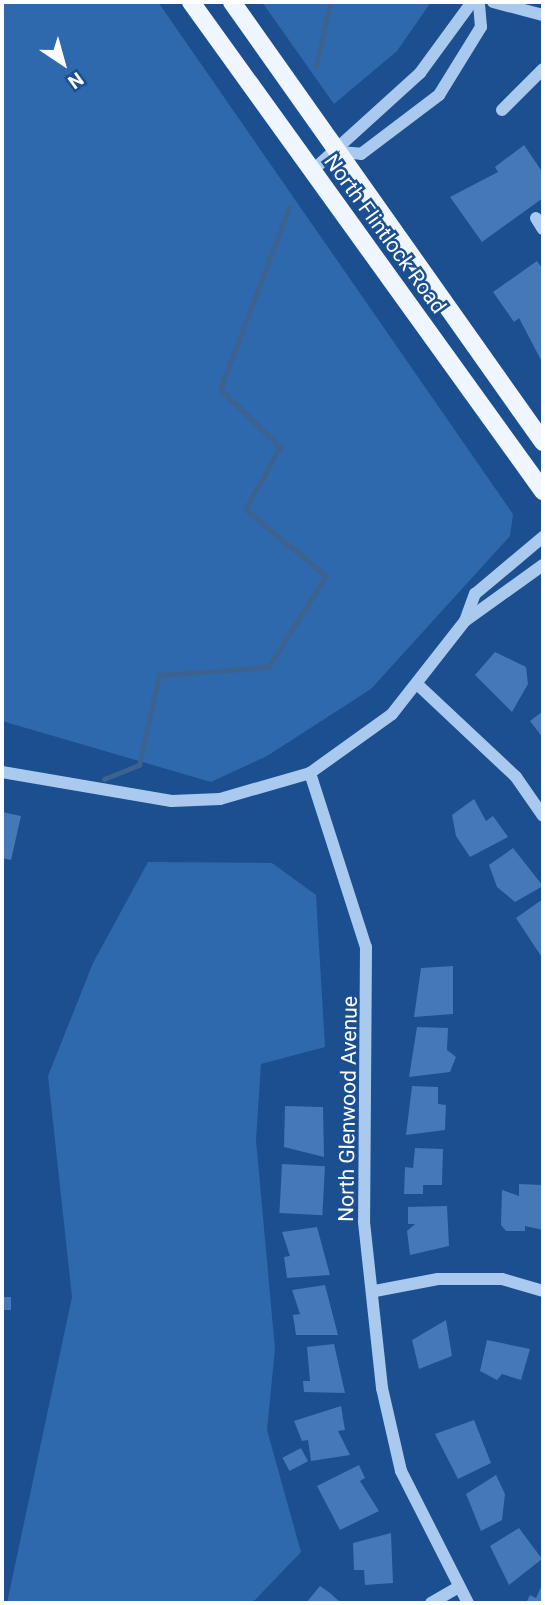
<!DOCTYPE html>
<style>
body{margin:0}
#map{position:relative;width:545px;height:1605px;overflow:hidden;background:#1b4f8f;font-family:Roboto,sans-serif}
div>[style]{position:absolute}
[style*='--x']{left:calc(var(--x)*1px);top:calc(var(--y)*1px);width:calc(var(--w)*1px);rotate:calc(var(--a)*1deg)}
.green>*{inset:0;background:#2e69ad}
.stream>*{height:5px;margin:-2.5px;padding:0 2.5px;transform-origin:2.5px;border-radius:2.5px;background:#3c6290}
.building>*{inset:0;background:#4478b7;transform-origin:0 0}
.minor>*{height:12px;margin:-6px;padding:0 6px;transform-origin:6px;border-radius:6px;background:#a9c9ee}
.major>*{height:18px;margin:-9px;padding:0 9px;transform-origin:9px;border-radius:9px;background:#f0f6ff}
span{translate:-50% -50%;white-space:nowrap;text-align:center;line-height:1.15;-webkit-text-stroke:5px #1b4f8f;paint-order:stroke}
.street-label{font-size:21px;color:#fff}
.frame{position:absolute;inset:0;border:4px solid #fff;pointer-events:none}
.north{position:absolute;left:28px;top:28px;width:70px;height:70px;-webkit-text-stroke:5px #1b4f8f;paint-order:stroke;rotate:144deg;font-size:19px;font-weight:700;line-height:28px;text-align:center;color:#fff}
.north::after{content:'';display:block;margin:auto;width:24px;height:32px;background:#fff;clip-path:polygon(50% 0,100% 100%,50% 72%,0 100%)}
</style>
<div id="map">
<div class="green">
<div style="clip-path:polygon(2px 2px,158px 2px,513px 514px,510px 536px,371px 689px,267px 756px,211px 782px,2px 721px)"></div>
<div style="clip-path:polygon(262px 2px,431px 2px,397px 51px,334px 104px)"></div>
<div style="clip-path:polygon(148px 862px,272px 863px,316px 895px,325px 1047px,261px 1064px,256px 1140px,275px 1349px,267px 1430px,301px 1552px,252px 1603px,7px 1603px,72px 1297px,48px 1076px,93px 963px)"></div>
</div>
<div class="stream">
<div style="--x:316;--y:66;--w:66;--a:-77.7"></div>
<div style="--x:104;--y:779;--w:38;--a:-22"></div>
<div style="--x:139;--y:765;--w:92;--a:-77.5"></div>
<div style="--x:159;--y:675;--w:109;--a:-4.2"></div>
<div style="--x:268;--y:667;--w:108;--a:-57.5"></div>
<div style="--x:326;--y:576;--w:105;--a:-140.4"></div>
<div style="--x:245;--y:509;--w:71;--a:-60.6"></div>
<div style="--x:280;--y:447;--w:83;--a:-136"></div>
<div style="--x:220;--y:389;--w:195;--a:-69.2"></div>
</div>
<div class="building">
<div style="clip-path:polygon(524px 145px,543px 173px,543px 198px,482px 242px,450px 197px,498px 172px,495px 167px)"></div>
<div style="clip-path:polygon(537px 261px,543px 269px,543px 364px,519px 318px,514px 322px,493px 292px)"></div>
<div style="clip-path:polygon(495px 652px,526px 667px,528px 684px,512px 712px,475px 675px)"></div>
<div style="clip-path:polygon(543px 711px,543px 738px,530px 721px)"></div>
<div style="clip-path:polygon(474px 799px,486px 821px,493px 816px,508px 837px,470px 857px,456px 836px,452px 815px)"></div>
<div style="clip-path:polygon(2px 812px,21px 816px,11px 860px,2px 858px)"></div>
<div style="clip-path:polygon(513px 848px,543px 886px,515px 902px,497px 887px,489px 865px)"></div>
<div style="clip-path:polygon(543px 899px,543px 955px,541px 956px,516px 918px)"></div>
<div style="clip-path:polygon(453px 966px,453px 1014px,414px 1017px,421px 968px)"></div>
<div style="clip-path:polygon(417px 1027px,448px 1028px,447px 1050px,456px 1057px,450px 1072px,409px 1077px)"></div>
<div style="clip-path:polygon(412px 1086px,438px 1087px,438px 1104px,446px 1105px,445px 1130px,406px 1135px)"></div>
<div style="clip-path:polygon(285px 1106px,323px 1107px,324px 1157px,284px 1147px)"></div>
<div style="clip-path:polygon(415px 1148px,443px 1149px,442px 1185px,423px 1185px,423px 1194px,404px 1194px,405px 1167px,413px 1168px)"></div>
<div style="left:282px;top:1164px;width:43px;height:49px;rotate:3deg"></div>
<div style="clip-path:polygon(519px 1184px,543px 1185px,543px 1230px,525px 1226px,525px 1231px,506px 1231px,501px 1225px,502px 1190px,519px 1196px)"></div>
<div style="clip-path:polygon(447px 1206px,449px 1246px,410px 1255px,407px 1231px,415px 1224px,408px 1224px,408px 1207px)"></div>
<div style="clip-path:polygon(317px 1227px,330px 1275px,287px 1278px,284px 1257px,290px 1256px,282px 1232px)"></div>
<div style="clip-path:polygon(325px 1285px,338px 1335px,296px 1335px,293px 1315px,300px 1314px,292px 1290px)"></div>
<div style="left:2px;top:1297px;width:9px;height:13px"></div>
<div style="clip-path:polygon(446px 1320px,452px 1356px,419px 1369px,412px 1340px)"></div>
<div style="clip-path:polygon(487px 1340px,530px 1349px,521px 1380px,502px 1374px,497px 1380px,480px 1371px)"></div>
<div style="clip-path:polygon(334px 1344px,345px 1393px,304px 1392px,303px 1381px,310px 1381px,307px 1347px)"></div>
<div style="clip-path:polygon(341px 1406px,345px 1430px,338px 1431px,350px 1455px,311px 1461px,308px 1440px,302px 1441px,294px 1421px)"></div>
<div style="clip-path:polygon(474px 1420px,491px 1463px,458px 1479px,435px 1434px)"></div>
<div style="left:301px;top:1448px;width:15px;height:21px;rotate:62deg"></div>
<div style="clip-path:polygon(359px 1465px,365px 1478px,360px 1481px,379px 1511px,340px 1530px,317px 1486px)"></div>
<div style="clip-path:polygon(496px 1475px,505px 1494px,502px 1520px,481px 1531px,466px 1494px)"></div>
<div style="clip-path:polygon(519px 1528px,542px 1559px,509px 1585px,490px 1546px)"></div>
<div style="clip-path:polygon(391px 1533px,393px 1583px,365px 1585px,364px 1570px,354px 1570px,353px 1543px)"></div>
<div style="clip-path:polygon(543px 1583px,543px 1603px,526px 1603px,530px 1595px,536px 1598px)"></div>
<div style="clip-path:polygon(320px 1586px,330px 1593px,341px 1603px,306px 1603px)"></div>
</div>
<div class="minor">
<div style="--x:493;--y:2;--w:52;--a:14.6"></div>
<div style="--x:502;--y:110;--w:58;--a:-45"></div>
<div style="--x:340;--y:152;--w:21;--a:5"></div>
<div style="--x:361;--y:154;--w:98;--a:-37.1"></div>
<div style="--x:439;--y:95;--w:80;--a:-58.3"></div>
<div style="--x:481;--y:27;--w:25;--a:-95"></div>
<div style="--x:312;--y:171;--w:146;--a:-42.2"></div>
<div style="--x:420;--y:73;--w:88;--a:-53.8"></div>
<div style="--x:536;--y:218;--w:13;--a:58"></div>
<div style="--x:465;--y:621;--w:96;--a:-35.7"></div>
<div style="--x:417;--y:684;--w:136;--a:43.2"></div>
<div style="--x:516;--y:777;--w:47;--a:55.3"></div>
<div style="--x:2;--y:772;--w:172;--a:9.7"></div>
<div style="--x:172;--y:801;--w:48;--a:-2.4"></div>
<div style="--x:220;--y:799;--w:94;--a:-16.1"></div>
<div style="--x:310;--y:773;--w:101;--a:-35.7"></div>
<div style="--x:392;--y:714;--w:118;--a:-51.9"></div>
<div style="--x:465;--y:621;--w:29;--a:-70"></div>
<div style="--x:475;--y:594;--w:89;--a:-40"></div>
<div style="--x:310;--y:773;--w:183;--a:72.2"></div>
<div style="--x:366;--y:947;--w:275;--a:90.4"></div>
<div style="--x:364;--y:1222;--w:167;--a:83.8"></div>
<div style="--x:382;--y:1388;--w:85;--a:77.1"></div>
<div style="--x:401;--y:1471;--w:148;--a:63.1"></div>
<div style="--x:375;--y:1291;--w:64;--a:-10.8"></div>
<div style="--x:438;--y:1279;--w:64;--a:0"></div>
<div style="--x:502;--y:1279;--w:43;--a:16.3"></div>
<div style="--x:431;--y:1603;--w:30;--a:-30"></div>
</div>
<div class="major">
<div style="--x:191;--y:2;--w:603;--a:54.25"></div>
<div style="--x:232;--y:2;--w:539;--a:54.75"></div>
</div>
<div class="street-label">
<span style="left:385px;top:234px;rotate:54deg">North Flintlock Road</span>
<span style="left:348px;top:1109px;rotate:-89deg">North Glenwood Avenue</span>
</div>
<div class="frame"></div>
<div class="north">N</div>
</div>
